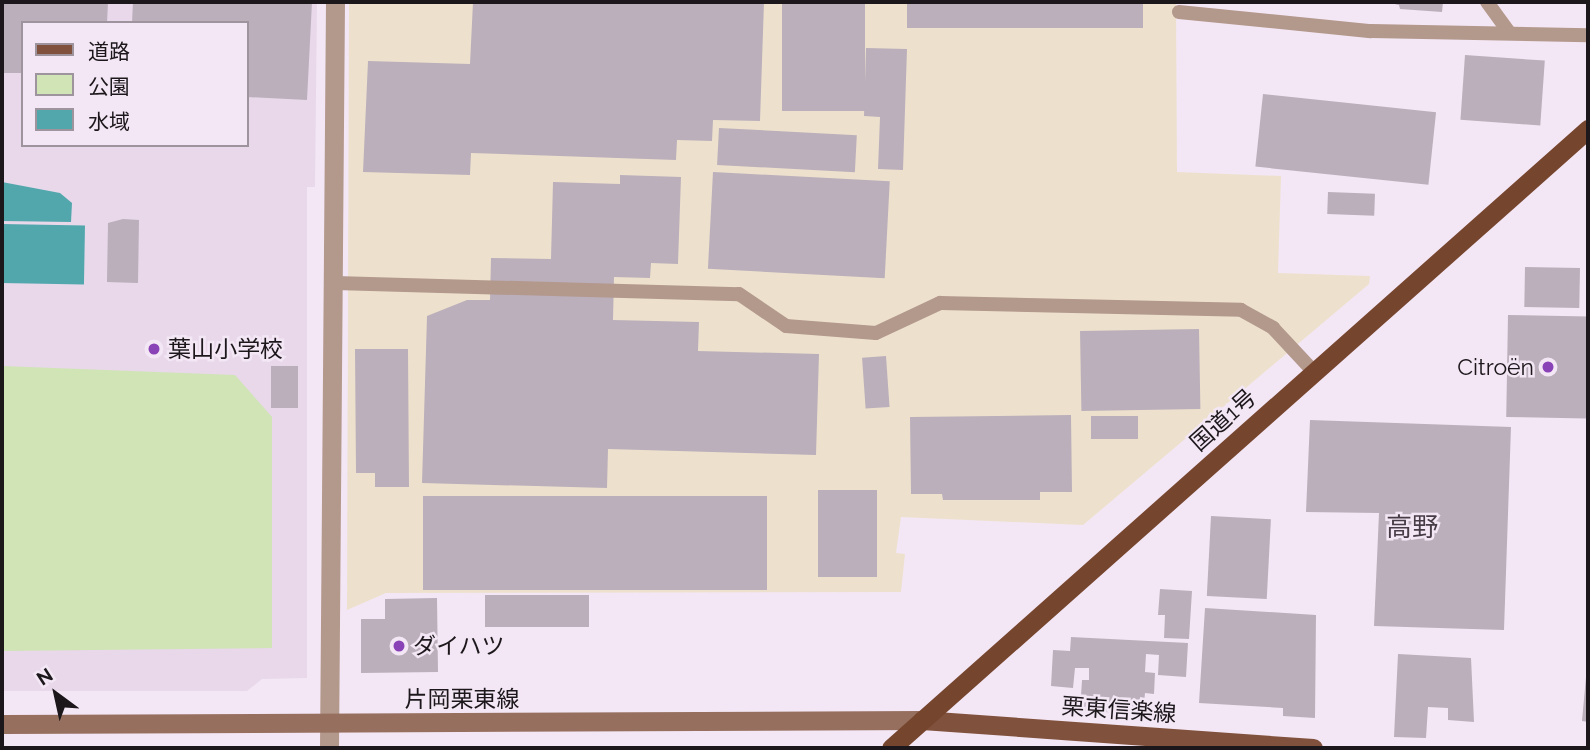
<!DOCTYPE html>
<meta charset="utf-8">
<style>
body{margin:0}
#map{position:relative;width:1590px;height:750px;overflow:hidden;background:#f4e7f5;font-family:Raleway,"Noto Sans JP",sans-serif}
div>[style]{position:absolute}
[style*='--x']{left:calc(var(--x)*1px);top:calc(var(--y)*1px);width:calc(var(--w)*1px);rotate:calc(var(--a)*1deg)}
.industrial>*{inset:0;background:#ede1cd}
.education>*{inset:0;background:#e8d8ea}
.green>*{inset:0;background:#d0e4b6}
.water>*{inset:0;background:#52a7ad;transform-origin:0 0}
.building>*{inset:0;background:#bbafbb;transform-origin:0 0}
.service>*{height:14px;margin:-7px;padding:0 7px;transform-origin:7px;border-radius:7px;background:#b3988c}
.minor>*{height:19px;margin:-9.5px;padding:0 9.5px;transform-origin:9.5px;border-radius:9.5px;background:#b3988c}
.secondary>*{height:19px;margin:-9.5px;padding:0 9.5px;transform-origin:9.5px;border-radius:9.5px;background:#966f5e}
.primary>*{height:19px;margin:-9.5px;padding:0 9.5px;transform-origin:9.5px;border-radius:9.5px;background:#80523d}
.trunk>*{height:19px;margin:-9.5px;padding:0 9.5px;transform-origin:9.5px;border-radius:9.5px;background:#76452e}
.dots>*{width:19px;height:19px;translate:-50% -50%;box-sizing:border-box;border:4px solid #f4e7f5;border-radius:50%}
span{translate:-50% -50%;white-space:nowrap;text-align:center;line-height:1.15;-webkit-text-stroke:5px #f4e7f5;paint-order:stroke}
.poi-label{font-size:23px;color:#1b171b}
.left{translate:0 -50%;text-align:left}
.right{translate:-100% -50%;text-align:right}
.street-label{font-size:23px;color:#1b171b}
.quarter-label{font-size:26px;color:#473d47}
.frame{position:absolute;inset:0;border:4px solid #1b171b;pointer-events:none}
.legend{position:absolute;left:21px;top:21px;width:228px;height:126px;box-sizing:border-box;background:#f4e7f5;border:2px solid #9d949e;margin:0;padding:9px 12px;list-style:none;font-size:21px;color:#1b171b}
.legend li{display:flex;align-items:center;gap:14px;height:35px}
.legend b{width:35px;border:2px solid #9d949e}
.north{position:absolute;left:21px;top:659px;width:70px;height:70px;-webkit-text-stroke:5px #f4e7f5;paint-order:stroke;rotate:327deg;font-size:19px;font-weight:700;line-height:28px;text-align:center;color:#1b171b}
.north::after{content:'';display:block;margin:auto;width:24px;height:32px;background:#1b171b;clip-path:polygon(50% 0,100% 100%,50% 72%,0 100%)}
</style>
<div id="map">
<div class="industrial">
<div style="clip-path:polygon(349px 2px,1176px 2px,1177px 172px,1281px 176px,1278px 273px,1370px 276px,1369px 284px,1083px 525px,901px 517px,896px 553px,905px 554px,901px 592px,386px 593px,347px 610px)"></div>
</div>
<div class="education">
<div style="clip-path:polygon(evenodd,2px 2px,317px 2px,315px 187px,307px 187px,307px 678px,262px 679px,247px 691px,2px 691px,2px 2px,23px 23px,247px 23px,247px 145px,23px 145px,23px 23px)"></div>
</div>
<div class="green">
<div style="clip-path:polygon(2px 366px,235px 375px,272px 417px,272px 648px,2px 651px)"></div>
</div>
<div class="water">
<div style="clip-path:polygon(2px 182px,60px 193px,72px 203px,71px 222px,2px 221px)"></div>
<div style="left:2px;top:224px;width:83px;height:59px;rotate:1deg"></div>
</div>
<div class="building">
<div style="clip-path:polygon(2px 2px,108px 2px,107px 23px,23px 23px,23px 73px,2px 73px)"></div>
<div style="clip-path:polygon(133px 2px,312px 2px,307px 100px,247px 97px,247px 23px,132px 23px)"></div>
<div style="clip-path:polygon(473px 2px,764px 2px,760px 121px,713px 120px,712px 141px,677px 140px,676px 160px,471px 153px,470px 175px,363px 172px,368px 61px,470px 64px)"></div>
<div style="left:782px;top:2px;width:83px;height:109px"></div>
<div style="left:907px;top:2px;width:236px;height:26px"></div>
<div style="clip-path:polygon(1385px 2px,1443px 2px,1442px 12px,1400px 9px,1399px 5px)"></div>
<div style="clip-path:polygon(866px 48px,907px 49px,903px 170px,878px 169px,880px 117px,864px 116px)"></div>
<div style="left:1465px;top:55px;width:80px;height:65px;rotate:4deg"></div>
<div style="left:1263px;top:94px;width:174px;height:73px;rotate:6deg"></div>
<div style="left:719px;top:128px;width:138px;height:37px;rotate:3deg"></div>
<div style="left:713px;top:172px;width:177px;height:97px;rotate:3deg"></div>
<div style="clip-path:polygon(620px 175px,681px 177px,678px 264px,651px 263px,650px 278px,614px 277px,613px 320px,699px 322px,698px 351px,819px 354px,816px 455px,608px 449px,607px 488px,422px 483px,427px 316px,467px 300px,490px 300px,491px 258px,551px 259px,553px 182px,620px 184px)"></div>
<div style="left:1328px;top:192px;width:47px;height:22px;rotate:2deg"></div>
<div style="clip-path:polygon(123px 219px,139px 220px,138px 283px,107px 282px,108px 223px)"></div>
<div style="left:1525px;top:267px;width:55px;height:40px;rotate:1deg"></div>
<div style="left:1508px;top:315px;width:80px;height:102px;rotate:1deg"></div>
<div style="left:1199px;top:329px;width:80px;height:119px;rotate:89deg"></div>
<div style="clip-path:polygon(355px 349px,408px 349px,409px 487px,375px 487px,375px 473px,356px 473px)"></div>
<div style="left:886px;top:356px;width:51px;height:24px;rotate:86deg"></div>
<div style="left:298px;top:366px;width:42px;height:27px;rotate:90deg"></div>
<div style="clip-path:polygon(1071px 415px,1072px 492px,1040px 492px,1040px 500px,943px 500px,942px 494px,911px 494px,910px 417px)"></div>
<div style="left:1138px;top:416px;width:23px;height:47px;rotate:90deg"></div>
<div style="clip-path:polygon(1310px 420px,1511px 427px,1504px 630px,1374px 626px,1379px 513px,1306px 512px)"></div>
<div style="left:818px;top:490px;width:59px;height:87px"></div>
<div style="left:423px;top:496px;width:344px;height:94px"></div>
<div style="left:1211px;top:516px;width:60px;height:80px;rotate:3deg"></div>
<div style="clip-path:polygon(1160px 589px,1192px 591px,1189px 639px,1164px 638px,1165px 615px,1158px 615px)"></div>
<div style="left:589px;top:595px;width:32px;height:104px;rotate:90deg"></div>
<div style="clip-path:polygon(437px 598px,438px 672px,361px 673px,361px 619px,385px 619px,385px 599px)"></div>
<div style="clip-path:polygon(1205px 608px,1316px 615px,1315px 718px,1283px 716px,1283px 708px,1199px 703px)"></div>
<div style="clip-path:polygon(1071px 637px,1188px 643px,1186px 677px,1158px 675px,1159px 655px,1146px 654px,1145px 672px,1155px 673px,1154px 694px,1145px 693px,1143px 714px,1080px 711px,1082px 680px,1089px 680px,1089px 668px,1075px 668px,1073px 688px,1051px 686px,1053px 650px,1070px 651px)"></div>
<div style="clip-path:polygon(1398px 654px,1471px 658px,1474px 722px,1448px 720px,1448px 708px,1428px 707px,1426px 738px,1394px 737px)"></div>
<div style="clip-path:polygon(1586px 677px,1588px 677px,1588px 722px,1582px 721px)"></div>
</div>
<div class="service">
<div style="--x:1487;--y:2;--w:36;--a:54"></div>
<div style="--x:1179;--y:12;--w:193;--a:5.7"></div>
<div style="--x:1371;--y:31;--w:217;--a:1.1"></div>
<div style="--x:335;--y:283;--w:404;--a:1.6"></div>
<div style="--x:739;--y:294;--w:57;--a:34.2"></div>
<div style="--x:786;--y:326;--w:90;--a:4.4"></div>
<div style="--x:876;--y:333;--w:71;--a:-25.1"></div>
<div style="--x:940;--y:303;--w:301;--a:1.3"></div>
<div style="--x:1241;--y:310;--w:37;--a:29"></div>
<div style="--x:1273;--y:328;--w:60;--a:47"></div>
</div>
<div class="minor">
<div style="--x:329;--y:748;--w:746;--a:-89.54"></div>
</div>
<div class="secondary">
<div style="--x:2;--y:724;--w:920;--a:-0.25"></div>
</div>
<div class="primary">
<div style="--x:922;--y:720;--w:392;--a:4.1"></div>
</div>
<div class="trunk">
<div style="--x:891;--y:748;--w:932;--a:-41.61"></div>
</div>
<div class="dots">
<div style="left:154px;top:349px;background:#8a43b6"></div>
<div style="left:1548px;top:367px;background:#8a43b6"></div>
<div style="left:399px;top:646px;background:#8a43b6"></div>
</div>
<div class="poi-label">
<span class="left" style="left:168px;top:349px">葉山小学校</span>
<span class="right" style="left:1534px;top:367px">Citroën</span>
<span class="left" style="left:413px;top:646px">ダイハツ</span>
</div>
<div class="street-label">
<span style="left:1223px;top:420px;rotate:-42deg">国道1号</span>
<span style="left:462px;top:699px">片岡栗東線</span>
<span style="left:1119px;top:710px;rotate:4deg">栗東信楽線</span>
</div>
<div class="quarter-label">
<span style="left:1412px;top:528px">高野</span>
</div>
<div class="frame"></div>
<ul class="legend">
<li><b style="height:9px;background:#80523d"></b>道路</li>
<li><b style="height:19px;background:#d0e4b6"></b>公園</li>
<li><b style="height:19px;background:#52a7ad"></b>水域</li>
</ul>
<div class="north">N</div>
</div>
